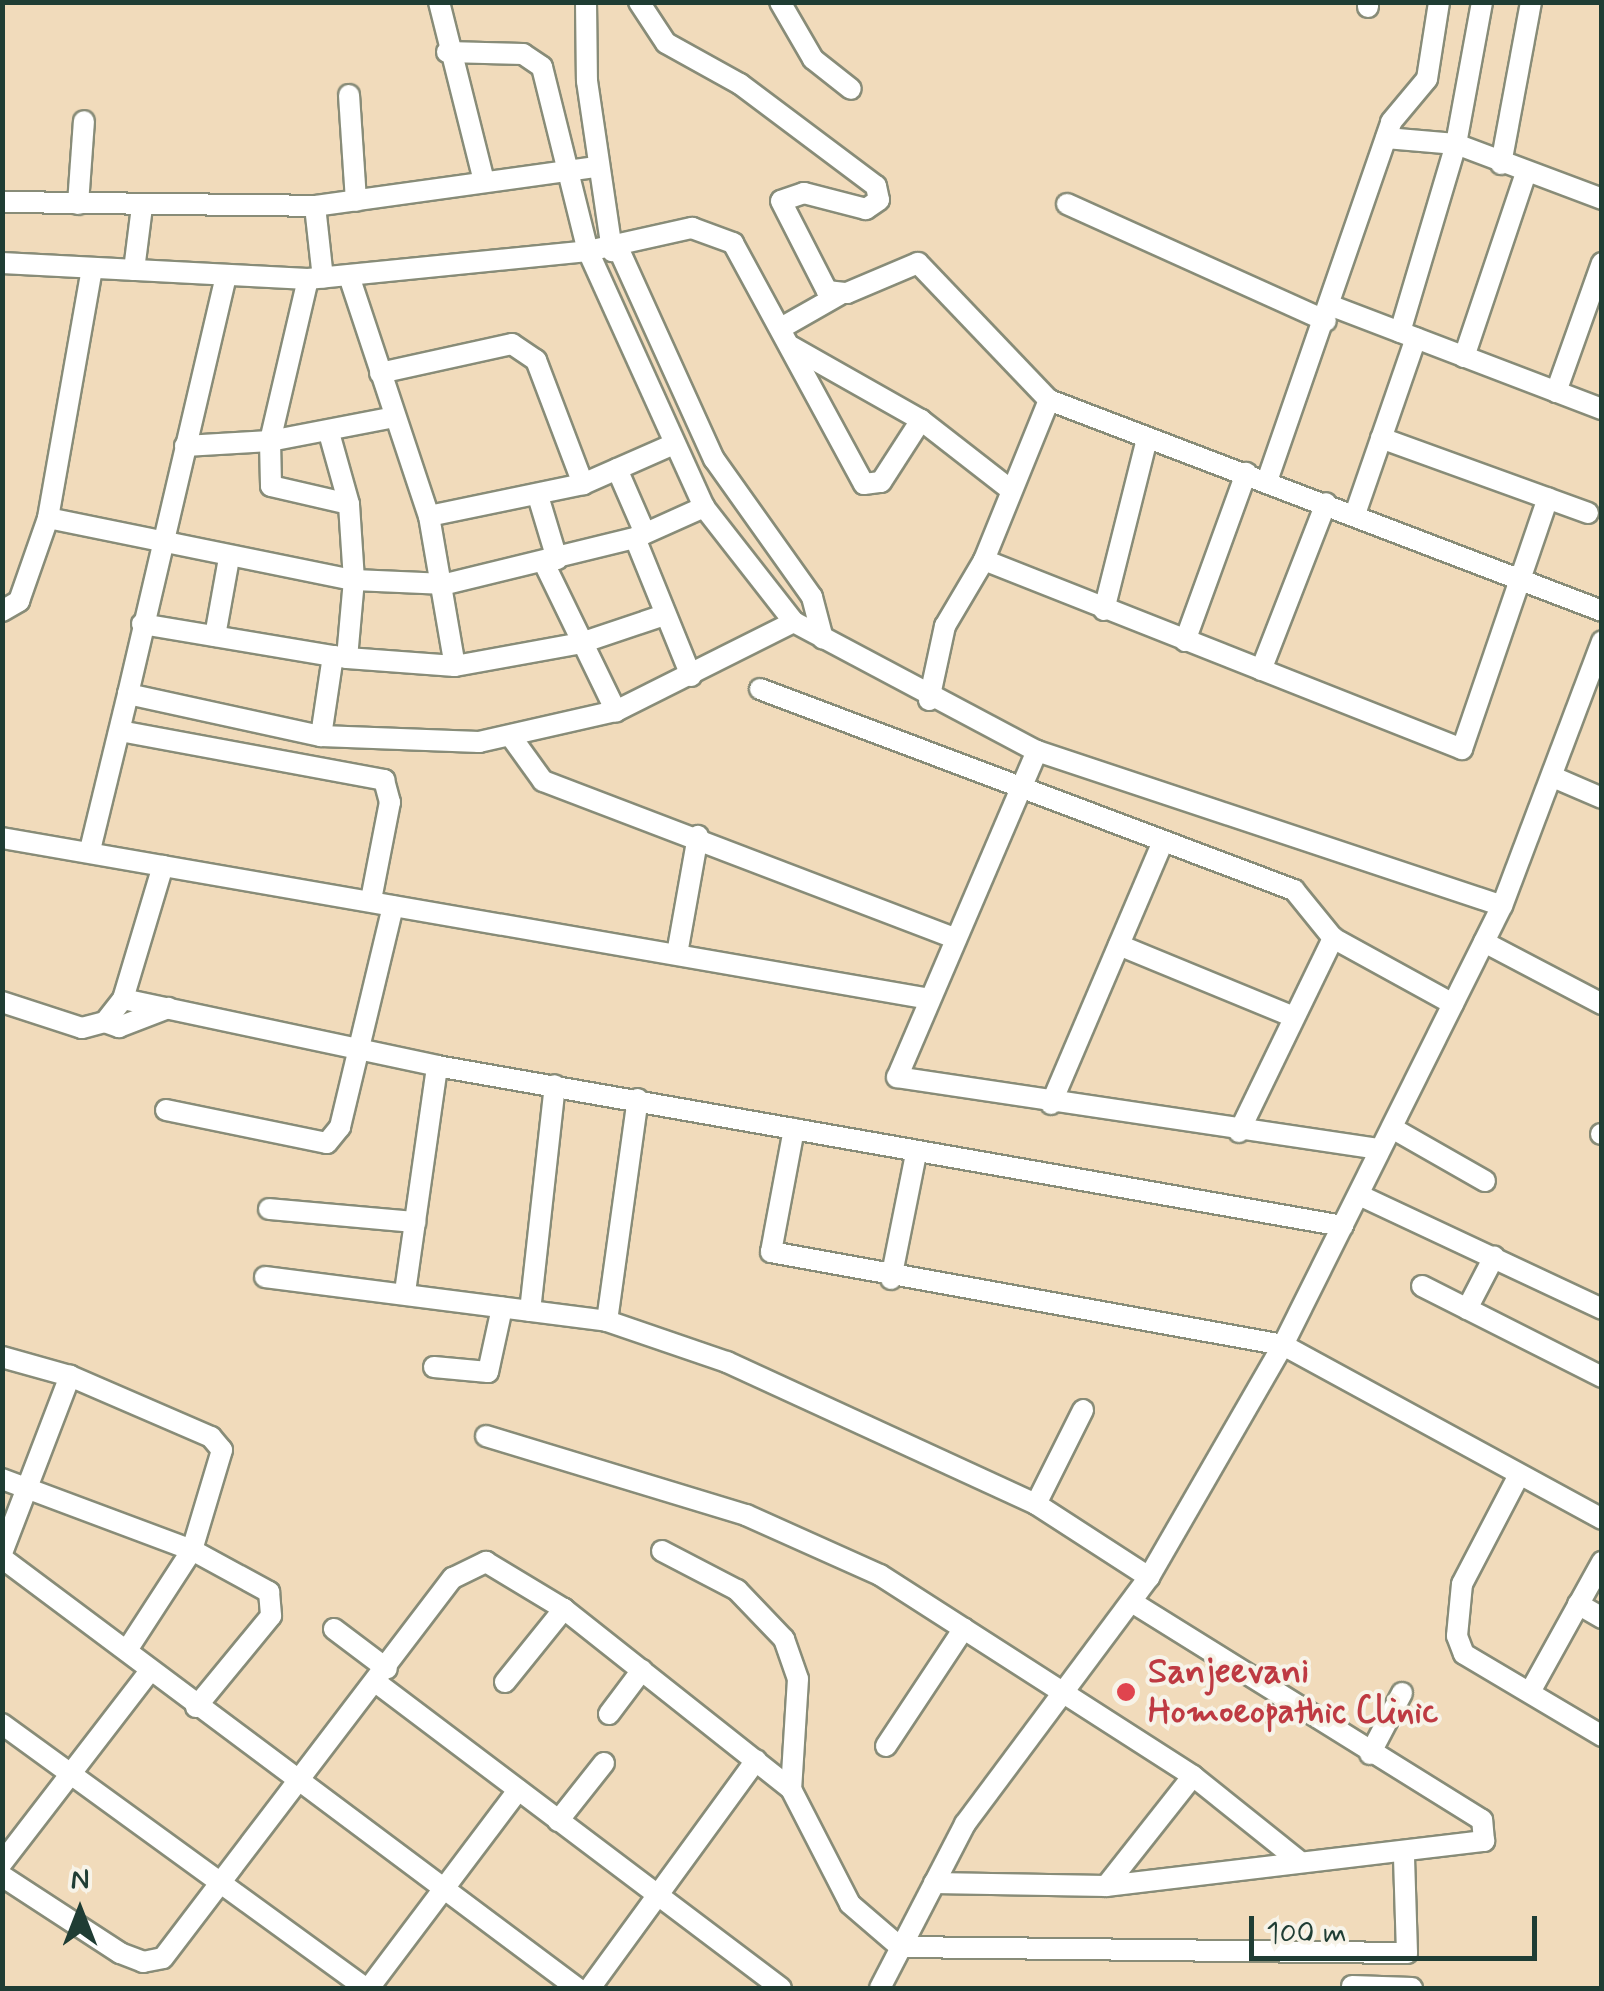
<!DOCTYPE html>
<style>
body{margin:0}
#map{position:relative;width:1604px;height:1991px;overflow:hidden;background:#f1dbbb;font-family:Mynerve,sans-serif}
div>[style]{position:absolute}
[style*='--x']{left:calc(var(--x)*1px);top:calc(var(--y)*1px);width:calc(var(--w)*1px);rotate:calc(var(--a)*1deg)}
.roads{filter:drop-shadow(2px 0 #888c78) drop-shadow(-2px 0 #888c78) drop-shadow(0 2px #888c78) drop-shadow(0 -2px #888c78)}
.street>*{height:20px;margin:-10px;padding:0 10px;transform-origin:10px;border-radius:10px;background:#fff}
.dots>*{width:28px;height:28px;translate:-50% -50%;box-sizing:border-box;border:5px solid #f7f3e8;border-radius:50%}
span{translate:-50% -50%;white-space:nowrap;text-align:center;line-height:1.15;-webkit-text-stroke:8px #f7f3e8;paint-order:stroke}
.health-label{font-size:35px;color:#be3a42;font-weight:700}
.left{translate:0 -50%;text-align:left}
.frame{position:absolute;inset:0;border:5px solid #1f3d34;pointer-events:none}
.north{position:absolute;left:30px;top:1861px;width:100px;height:100px;-webkit-text-stroke:8px #f7f3e8;paint-order:stroke;rotate:0deg;font-size:28px;font-weight:700;line-height:40px;text-align:center;color:#1f3d34}
.north::after{content:'';display:block;margin:auto;width:35px;height:45px;background:#1f3d34;clip-path:polygon(50% 0,100% 100%,50% 72%,0 100%)}
.scale{position:absolute;left:1249px;top:1916px;width:288px;height:45px;box-sizing:border-box;border:5px solid #1f3d34;border-top:0;padding-left:12px;font-size:30px;line-height:35px;white-space:nowrap;color:#1f3d34;-webkit-text-stroke:8px #f7f3e8;paint-order:stroke}
</style>
<div id="map">
<div class="roads">
<div class="street">
<div style="--x:439;--y:2;--w:185;--a:75.9"></div>
<div style="--x:586;--y:2;--w:79;--a:89.3"></div>
<div style="--x:587;--y:81;--w:172;--a:81.6"></div>
<div style="--x:639;--y:2;--w:49;--a:56.6"></div>
<div style="--x:666;--y:43;--w:85;--a:29"></div>
<div style="--x:740;--y:84;--w:170;--a:36.9"></div>
<div style="--x:876;--y:186;--w:14;--a:78"></div>
<div style="--x:879;--y:200;--w:16;--a:145"></div>
<div style="--x:866;--y:209;--w:64;--a:-165.5"></div>
<div style="--x:804;--y:193;--w:24;--a:161"></div>
<div style="--x:781;--y:201;--w:101;--a:62.9"></div>
<div style="--x:827;--y:291;--w:20;--a:6"></div>
<div style="--x:847;--y:293;--w:77;--a:-22.9"></div>
<div style="--x:918;--y:263;--w:190;--a:46.3"></div>
<div style="--x:1049;--y:400;--w:592;--a:20.88"></div>
<div style="--x:780;--y:2;--w:66;--a:59.9"></div>
<div style="--x:813;--y:59;--w:48;--a:38.3"></div>
<div style="--x:1368;--y:7;--w:5;--a:-90"></div>
<div style="--x:447;--y:52;--w:76;--a:1.5"></div>
<div style="--x:523;--y:54;--w:23;--a:34"></div>
<div style="--x:542;--y:67;--w:190;--a:76"></div>
<div style="--x:588;--y:251;--w:107;--a:-12.5"></div>
<div style="--x:692;--y:228;--w:44;--a:20.1"></div>
<div style="--x:733;--y:243;--w:274;--a:61.5"></div>
<div style="--x:864;--y:484;--w:17;--a:-7"></div>
<div style="--x:881;--y:482;--w:74;--a:-57.2"></div>
<div style="--x:349;--y:95;--w:106;--a:86.2"></div>
<div style="--x:1386;--y:138;--w:70;--a:4.9"></div>
<div style="--x:1456;--y:144;--w:156;--a:20.6"></div>
<div style="--x:1501;--y:164;--w:165;--a:-79.5"></div>
<div style="--x:2;--y:202;--w:313;--a:0.7"></div>
<div style="--x:315;--y:206;--w:285;--a:-7.9"></div>
<div style="--x:78;--y:204;--w:83;--a:-85.9"></div>
<div style="--x:1067;--y:204;--w:284;--a:24.3"></div>
<div style="--x:315;--y:206;--w:72;--a:83.7"></div>
<div style="--x:619;--y:250;--w:230;--a:65.6"></div>
<div style="--x:714;--y:459;--w:169;--a:54.6"></div>
<div style="--x:812;--y:597;--w:43;--a:75.3"></div>
<div style="--x:2;--y:263;--w:306;--a:3"></div>
<div style="--x:308;--y:279;--w:281;--a:-5.7"></div>
<div style="--x:588;--y:251;--w:281;--a:65.6"></div>
<div style="--x:704;--y:507;--w:146;--a:52"></div>
<div style="--x:794;--y:622;--w:275;--a:28"></div>
<div style="--x:1037;--y:751;--w:490;--a:18.4"></div>
<div style="--x:134;--y:270;--w:64;--a:-82.8"></div>
<div style="--x:226;--y:276;--w:429;--a:103.2"></div>
<div style="--x:128;--y:694;--w:198;--a:12.3"></div>
<div style="--x:321;--y:736;--w:158;--a:2.2"></div>
<div style="--x:479;--y:742;--w:140;--a:-12.8"></div>
<div style="--x:616;--y:711;--w:199;--a:-26.6"></div>
<div style="--x:349;--y:276;--w:253;--a:71.6"></div>
<div style="--x:429;--y:516;--w:157;--a:-11.7"></div>
<div style="--x:583;--y:484;--w:99;--a:-23.7"></div>
<div style="--x:308;--y:279;--w:166;--a:103.2"></div>
<div style="--x:270;--y:441;--w:127;--a:-10.9"></div>
<div style="--x:1332;--y:306;--w:289;--a:20.9"></div>
<div style="--x:781;--y:328;--w:67;--a:-29.6"></div>
<div style="--x:1400;--y:332;--w:196;--a:-73.4"></div>
<div style="--x:1456;--y:144;--w:144;--a:-79.6"></div>
<div style="--x:792;--y:347;--w:148;--a:29.5"></div>
<div style="--x:921;--y:420;--w:109;--a:37.9"></div>
<div style="--x:1464;--y:357;--w:194;--a:-71.4"></div>
<div style="--x:380;--y:373;--w:135;--a:-12.4"></div>
<div style="--x:512;--y:344;--w:29;--a:34"></div>
<div style="--x:536;--y:360;--w:133;--a:69.2"></div>
<div style="--x:1556;--y:392;--w:137;--a:-70.4"></div>
<div style="--x:1381;--y:438;--w:220;--a:19.9"></div>
<div style="--x:185;--y:446;--w:85;--a:-3.4"></div>
<div style="--x:270;--y:441;--w:45;--a:88.7"></div>
<div style="--x:271;--y:486;--w:80;--a:13"></div>
<div style="--x:617;--y:469;--w:70;--a:66.4"></div>
<div style="--x:1267;--y:481;--w:380;--a:-70.9"></div>
<div style="--x:1391;--y:122;--w:56;--a:-50.1"></div>
<div style="--x:1427;--y:79;--w:78;--a:-81.1"></div>
<div style="--x:538;--y:496;--w:66;--a:73.2"></div>
<div style="--x:1355;--y:514;--w:186;--a:-70.9"></div>
<div style="--x:429;--y:516;--w:152;--a:80.2"></div>
<div style="--x:48;--y:518;--w:312;--a:11.5"></div>
<div style="--x:354;--y:580;--w:92;--a:2.5"></div>
<div style="--x:446;--y:584;--w:195;--a:-13.7"></div>
<div style="--x:635;--y:538;--w:76;--a:-24.2"></div>
<div style="--x:635;--y:538;--w:149;--a:67.9"></div>
<div style="--x:984;--y:560;--w:514;--a:21.57"></div>
<div style="--x:1462;--y:749;--w:265;--a:-71.1"></div>
<div style="--x:544;--y:563;--w:165;--a:64.1"></div>
<div style="--x:1104;--y:610;--w:172;--a:-75.9"></div>
<div style="--x:2;--y:611;--w:20;--a:-30"></div>
<div style="--x:19;--y:601;--w:88;--a:-70.7"></div>
<div style="--x:48;--y:518;--w:253;--a:-80"></div>
<div style="--x:142;--y:624;--w:194;--a:9.5"></div>
<div style="--x:215;--y:636;--w:79;--a:-79.8"></div>
<div style="--x:1185;--y:641;--w:179;--a:-70"></div>
<div style="--x:347;--y:658;--w:108;--a:4.2"></div>
<div style="--x:455;--y:666;--w:128;--a:-10.3"></div>
<div style="--x:581;--y:643;--w:88;--a:-18.6"></div>
<div style="--x:1261;--y:670;--w:179;--a:-68.7"></div>
<div style="--x:760;--y:689;--w:571;--a:20.63"></div>
<div style="--x:1294;--y:890;--w:62;--a:50.9"></div>
<div style="--x:1333;--y:938;--w:137;--a:28.8"></div>
<div style="--x:929;--y:700;--w:76;--a:-77.8"></div>
<div style="--x:945;--y:626;--w:77;--a:-59.4"></div>
<div style="--x:984;--y:560;--w:173;--a:-67.9"></div>
<div style="--x:120;--y:731;--w:269;--a:10.5"></div>
<div style="--x:384;--y:780;--w:23;--a:75"></div>
<div style="--x:390;--y:802;--w:100;--a:101"></div>
<div style="--x:321;--y:736;--w:81;--a:-81.5"></div>
<div style="--x:333;--y:656;--w:14;--a:8"></div>
<div style="--x:347;--y:658;--w:78;--a:-84.9"></div>
<div style="--x:354;--y:580;--w:76;--a:-93.8"></div>
<div style="--x:349;--y:504;--w:74;--a:-105.7"></div>
<div style="--x:512;--y:738;--w:53;--a:54.2"></div>
<div style="--x:543;--y:781;--w:440;--a:20.9"></div>
<div style="--x:1037;--y:751;--w:355;--a:113.2"></div>
<div style="--x:897;--y:1077;--w:488;--a:8.5"></div>
<div style="--x:1553;--y:777;--w:53;--a:23.2"></div>
<div style="--x:2;--y:838;--w:941;--a:9.85"></div>
<div style="--x:90;--y:850;--w:161;--a:-76.3"></div>
<div style="--x:1484;--y:942;--w:133;--a:27.7"></div>
<div style="--x:1119;--y:945;--w:189;--a:22.4"></div>
<div style="--x:677;--y:954;--w:120;--a:-79.9"></div>
<div style="--x:123;--y:999;--w:321;--a:12"></div>
<div style="--x:437;--y:1066;--w:920;--a:10.02"></div>
<div style="--x:2;--y:1002;--w:84;--a:18"></div>
<div style="--x:82;--y:1028;--w:24;--a:-15"></div>
<div style="--x:105;--y:1022;--w:29;--a:-52"></div>
<div style="--x:123;--y:999;--w:139;--a:-73.3"></div>
<div style="--x:105;--y:1022;--w:15;--a:20"></div>
<div style="--x:119;--y:1027;--w:53;--a:-21.2"></div>
<div style="--x:1051;--y:1104;--w:283;--a:-66.9"></div>
<div style="--x:166;--y:1110;--w:164;--a:11.6"></div>
<div style="--x:327;--y:1143;--w:21;--a:-51"></div>
<div style="--x:340;--y:1127;--w:227;--a:-76.5"></div>
<div style="--x:1392;--y:1128;--w:107;--a:29.7"></div>
<div style="--x:794;--y:1129;--w:125;--a:100.6"></div>
<div style="--x:771;--y:1252;--w:520;--a:10.29"></div>
<div style="--x:1283;--y:1345;--w:363;--a:28.6"></div>
<div style="--x:1239;--y:1132;--w:216;--a:-64.1"></div>
<div style="--x:1601;--y:1134;--w:1;--a:0"></div>
<div style="--x:1359;--y:1195;--w:268;--a:25.1"></div>
<div style="--x:269;--y:1209;--w:147;--a:5.1"></div>
<div style="--x:265;--y:1277;--w:345;--a:7.3"></div>
<div style="--x:607;--y:1321;--w:127;--a:18.9"></div>
<div style="--x:727;--y:1362;--w:340;--a:24.7"></div>
<div style="--x:1036;--y:1504;--w:135;--a:32.9"></div>
<div style="--x:891;--y:1279;--w:127;--a:-78.7"></div>
<div style="--x:1422;--y:1286;--w:202;--a:26.8"></div>
<div style="--x:405;--y:1292;--w:228;--a:-81.9"></div>
<div style="--x:1467;--y:1309;--w:59;--a:-62.6"></div>
<div style="--x:530;--y:1311;--w:227;--a:-83.7"></div>
<div style="--x:607;--y:1321;--w:224;--a:-82.1"></div>
<div style="--x:2;--y:1357;--w:71;--a:15.6"></div>
<div style="--x:70;--y:1376;--w:154;--a:23.4"></div>
<div style="--x:211;--y:1437;--w:17;--a:50"></div>
<div style="--x:222;--y:1450;--w:104;--a:106.7"></div>
<div style="--x:192;--y:1550;--w:119;--a:123"></div>
<div style="--x:434;--y:1367;--w:54;--a:5.3"></div>
<div style="--x:488;--y:1372;--w:66;--a:-77.7"></div>
<div style="--x:486;--y:1436;--w:272;--a:16.9"></div>
<div style="--x:746;--y:1515;--w:147;--a:24.1"></div>
<div style="--x:880;--y:1575;--w:372;--a:32.7"></div>
<div style="--x:1193;--y:1776;--w:134;--a:38.7"></div>
<div style="--x:1519;--y:1475;--w:123;--a:117.6"></div>
<div style="--x:1462;--y:1584;--w:52;--a:95.5"></div>
<div style="--x:1457;--y:1636;--w:19;--a:69"></div>
<div style="--x:1464;--y:1654;--w:161;--a:30.7"></div>
<div style="--x:2;--y:1479;--w:203;--a:20.5"></div>
<div style="--x:192;--y:1550;--w:88;--a:28.6"></div>
<div style="--x:269;--y:1592;--w:24;--a:85"></div>
<div style="--x:271;--y:1616;--w:118;--a:129.5"></div>
<div style="--x:1036;--y:1504;--w:105;--a:-63.4"></div>
<div style="--x:662;--y:1551;--w:85;--a:27.5"></div>
<div style="--x:737;--y:1590;--w:68;--a:46.2"></div>
<div style="--x:784;--y:1639;--w:42;--a:70.7"></div>
<div style="--x:798;--y:1679;--w:110;--a:93.6"></div>
<div style="--x:2;--y:1553;--w:190;--a:-69"></div>
<div style="--x:2;--y:1558;--w:718;--a:36.79"></div>
<div style="--x:1578;--y:1604;--w:28;--a:30"></div>
<div style="--x:334;--y:1629;--w:66;--a:37"></div>
<div style="--x:505;--y:1682;--w:94;--a:-51.1"></div>
<div style="--x:377;--y:1683;--w:506;--a:37.05"></div>
<div style="--x:1530;--y:1692;--w:149;--a:-61"></div>
<div style="--x:609;--y:1714;--w:55;--a:-53.1"></div>
<div style="--x:2;--y:1724;--w:450;--a:36"></div>
<div style="--x:886;--y:1746;--w:141;--a:-56.5"></div>
<div style="--x:1370;--y:1754;--w:69;--a:-62.3"></div>
<div style="--x:558;--y:1821;--w:74;--a:-51.6"></div>
<div style="--x:2;--y:1863;--w:242;--a:-52.4"></div>
<div style="--x:2;--y:1876;--w:141;--a:33.1"></div>
<div style="--x:120;--y:1953;--w:25;--a:21"></div>
<div style="--x:143;--y:1962;--w:20;--a:-11"></div>
<div style="--x:163;--y:1958;--w:478;--a:-52.7"></div>
<div style="--x:453;--y:1578;--w:37;--a:-26"></div>
<div style="--x:486;--y:1562;--w:91;--a:31.1"></div>
<div style="--x:564;--y:1609;--w:290;--a:38.4"></div>
<div style="--x:791;--y:1789;--w:129;--a:62.8"></div>
<div style="--x:850;--y:1904;--w:66;--a:40.7"></div>
<div style="--x:900;--y:1947;--w:507;--a:0.68"></div>
<div style="--x:1407;--y:1953;--w:95;--a:-91.8"></div>
<div style="--x:934;--y:1883;--w:172;--a:1"></div>
<div style="--x:1106;--y:1886;--w:381;--a:-6.8"></div>
<div style="--x:1484;--y:1841;--w:21;--a:-95"></div>
<div style="--x:1482;--y:1820;--w:412;--a:-148.1"></div>
<div style="--x:1106;--y:1886;--w:140;--a:-51.7"></div>
<div style="--x:1352;--y:1986;--w:60;--a:1.9"></div>
<div style="--x:369;--y:1988;--w:248;--a:-53"></div>
<div style="--x:590;--y:1988;--w:282;--a:-53.9"></div>
<div style="--x:880;--y:1988;--w:185;--a:-62.6"></div>
<div style="--x:965;--y:1824;--w:308;--a:-53.3"></div>
<div style="--x:1149;--y:1577;--w:268;--a:-60"></div>
<div style="--x:1283;--y:1345;--w:491;--a:-63.5"></div>
<div style="--x:1502;--y:906;--w:283;--a:-69.3"></div>
</div>
</div>
<div class="dots">
<div style="left:1126px;top:1692px;background:#e0444e"></div>
</div>
<div class="health-label">
<span class="left" style="left:1148px;top:1692px">Sanjeevani<br>Homoeopathic Clinic</span>
</div>
<div class="frame"></div>
<div class="north">N</div>
<div class="scale">100 m</div>
</div>
